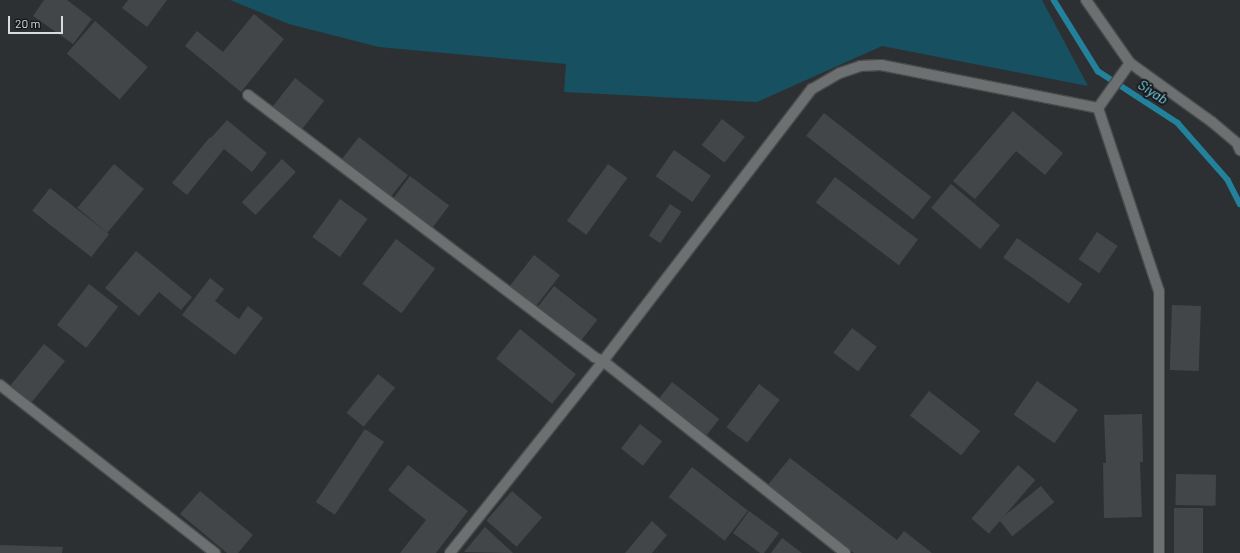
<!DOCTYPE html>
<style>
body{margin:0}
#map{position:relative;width:1240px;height:553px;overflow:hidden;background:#2d3032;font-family:Barlow,sans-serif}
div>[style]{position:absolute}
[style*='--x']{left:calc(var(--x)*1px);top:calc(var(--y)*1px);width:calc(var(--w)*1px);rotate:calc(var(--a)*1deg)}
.green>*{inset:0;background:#175161}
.stream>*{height:5.5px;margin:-2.75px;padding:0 2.75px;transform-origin:2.75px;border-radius:2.75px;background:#23819b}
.building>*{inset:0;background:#434648;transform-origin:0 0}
.roads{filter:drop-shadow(1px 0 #484b4c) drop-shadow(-1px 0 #484b4c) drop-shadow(0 1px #484b4c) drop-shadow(0 -1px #484b4c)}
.minor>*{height:10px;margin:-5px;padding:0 5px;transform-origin:5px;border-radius:5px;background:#6c7071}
span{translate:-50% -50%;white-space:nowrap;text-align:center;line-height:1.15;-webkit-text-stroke:4px #171819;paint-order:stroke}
.water-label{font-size:14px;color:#7edcfa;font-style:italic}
.scale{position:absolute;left:8px;top:16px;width:55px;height:18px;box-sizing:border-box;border:2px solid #d9dbdc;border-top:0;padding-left:5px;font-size:12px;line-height:14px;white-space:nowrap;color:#d9dbdc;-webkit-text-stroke:3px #171819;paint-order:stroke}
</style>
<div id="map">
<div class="green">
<div style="clip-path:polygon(230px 0,1042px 0,1088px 86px,882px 46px,757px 102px,564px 92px,566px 64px,379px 47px,289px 24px)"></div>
</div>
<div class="stream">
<div style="--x:1054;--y:0;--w:84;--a:58.2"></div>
<div style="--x:1098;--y:71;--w:95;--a:33"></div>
<div style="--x:1178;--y:123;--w:76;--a:48.7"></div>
<div style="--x:1228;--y:180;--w:27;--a:63"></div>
</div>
<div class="building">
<div style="clip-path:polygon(44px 0,67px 0,92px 19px,73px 44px,33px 16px)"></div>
<div style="clip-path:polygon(128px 0,167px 0,147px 27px,122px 8px)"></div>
<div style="clip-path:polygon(254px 14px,284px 39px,241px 92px,185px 46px,197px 31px,223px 52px)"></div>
<div style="left:95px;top:21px;width:70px;height:43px;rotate:41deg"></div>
<div style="left:295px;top:78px;width:37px;height:38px;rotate:38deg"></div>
<div style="clip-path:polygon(1013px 111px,1063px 153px,1045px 175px,1016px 151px,975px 199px,953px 181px)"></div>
<div style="left:824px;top:113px;width:136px;height:29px;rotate:38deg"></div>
<div style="left:722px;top:119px;width:29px;height:33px;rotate:38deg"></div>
<div style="clip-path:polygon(227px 120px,267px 153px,252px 172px,224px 149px,187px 195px,172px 183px,210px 137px,211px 138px)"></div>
<div style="left:359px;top:137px;width:62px;height:31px;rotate:38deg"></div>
<div style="left:674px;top:150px;width:45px;height:32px;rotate:35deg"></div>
<div style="left:282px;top:159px;width:19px;height:59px;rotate:43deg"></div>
<div style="left:114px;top:164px;width:39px;height:57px;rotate:40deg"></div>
<div style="left:608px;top:164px;width:24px;height:70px;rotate:36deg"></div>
<div style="left:410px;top:176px;width:49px;height:29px;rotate:37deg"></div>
<div style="left:835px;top:177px;width:104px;height:32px;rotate:37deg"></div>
<div style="left:951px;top:184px;width:64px;height:31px;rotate:40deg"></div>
<div style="left:50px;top:188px;width:75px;height:29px;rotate:38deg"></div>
<div style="left:340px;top:199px;width:34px;height:47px;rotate:36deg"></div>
<div style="left:670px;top:204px;width:14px;height:38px;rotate:34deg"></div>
<div style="left:1097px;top:232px;width:25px;height:33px;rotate:34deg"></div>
<div style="left:1017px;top:238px;width:80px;height:24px;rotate:35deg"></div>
<div style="left:396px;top:239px;width:49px;height:56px;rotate:37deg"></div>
<div style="clip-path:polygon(136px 251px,192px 297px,181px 310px,159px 292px,139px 316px,105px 288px)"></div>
<div style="left:534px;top:255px;width:33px;height:43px;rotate:38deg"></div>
<div style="clip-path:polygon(210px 278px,224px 289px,215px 301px,239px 319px,248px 306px,263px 318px,235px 355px,182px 315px)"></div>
<div style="left:89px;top:284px;width:37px;height:52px;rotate:38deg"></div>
<div style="left:554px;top:286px;width:55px;height:26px;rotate:38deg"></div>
<div style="left:1172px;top:305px;width:29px;height:65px;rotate:2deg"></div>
<div style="left:852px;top:328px;width:31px;height:31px;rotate:37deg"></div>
<div style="left:520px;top:329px;width:72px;height:38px;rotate:39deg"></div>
<div style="left:44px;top:344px;width:27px;height:53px;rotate:39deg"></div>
<div style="left:378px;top:374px;width:22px;height:50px;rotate:39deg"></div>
<div style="left:1037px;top:381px;width:50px;height:41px;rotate:35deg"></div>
<div style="left:672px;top:382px;width:60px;height:28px;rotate:38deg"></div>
<div style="left:759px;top:384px;width:26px;height:54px;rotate:37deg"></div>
<div style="left:929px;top:391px;width:65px;height:31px;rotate:38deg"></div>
<div style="clip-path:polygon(1142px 414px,1143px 462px,1140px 462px,1142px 517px,1104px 518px,1103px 463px,1106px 463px,1104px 415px)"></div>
<div style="left:640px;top:424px;width:28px;height:31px;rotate:38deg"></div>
<div style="left:365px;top:429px;width:23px;height:88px;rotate:34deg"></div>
<div style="clip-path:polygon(790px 458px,897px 540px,904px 531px,932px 553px,854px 553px,766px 487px)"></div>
<div style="clip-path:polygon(408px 465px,468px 511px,436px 553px,400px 553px,426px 520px,388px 490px)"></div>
<div style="left:1018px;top:465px;width:23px;height:71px;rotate:41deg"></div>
<div style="left:692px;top:467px;width:71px;height:38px;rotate:38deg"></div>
<div style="left:1176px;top:474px;width:40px;height:31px;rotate:1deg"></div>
<div style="left:1041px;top:486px;width:21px;height:54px;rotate:51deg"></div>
<div style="clip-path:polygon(200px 491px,253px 535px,238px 553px,227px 553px,180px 514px)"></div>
<div style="left:512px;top:491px;width:40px;height:39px;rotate:41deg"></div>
<div style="left:1174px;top:508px;width:29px;height:45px"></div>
<div style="clip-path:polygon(749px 511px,779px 533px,764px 553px,760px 553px,733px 533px)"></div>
<div style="clip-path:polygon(652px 521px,667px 535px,652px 553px,625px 553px)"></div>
<div style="clip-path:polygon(485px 527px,513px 553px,464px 552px)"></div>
<div style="clip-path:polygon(782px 538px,802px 553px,771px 553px)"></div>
<div style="clip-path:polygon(0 545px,63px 547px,62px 553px,0 553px)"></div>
</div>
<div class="roads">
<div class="minor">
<div style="--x:1086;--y:0;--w:77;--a:55.1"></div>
<div style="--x:1130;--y:63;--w:101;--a:35.7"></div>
<div style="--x:1212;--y:122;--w:33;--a:40"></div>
<div style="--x:1237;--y:143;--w:8;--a:67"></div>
<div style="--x:248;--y:95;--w:434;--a:37.1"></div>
<div style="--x:594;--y:357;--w:10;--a:24"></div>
<div style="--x:603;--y:361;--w:309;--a:38.4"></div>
<div style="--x:1098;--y:108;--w:193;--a:71.6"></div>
<div style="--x:1159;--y:291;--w:262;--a:90"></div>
<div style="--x:1098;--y:108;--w:55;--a:-54.6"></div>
<div style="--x:0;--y:385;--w:273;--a:38"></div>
<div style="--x:450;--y:553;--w:246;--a:-51.4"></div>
<div style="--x:603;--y:361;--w:343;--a:-52.5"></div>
<div style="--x:812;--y:89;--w:32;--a:-30"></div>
<div style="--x:840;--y:73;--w:21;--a:-19"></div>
<div style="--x:860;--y:66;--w:21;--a:-3"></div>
<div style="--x:881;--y:65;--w:221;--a:11.2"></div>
</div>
</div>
<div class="water-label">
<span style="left:1153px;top:92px;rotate:33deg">Siyab</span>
</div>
<div class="scale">20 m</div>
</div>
